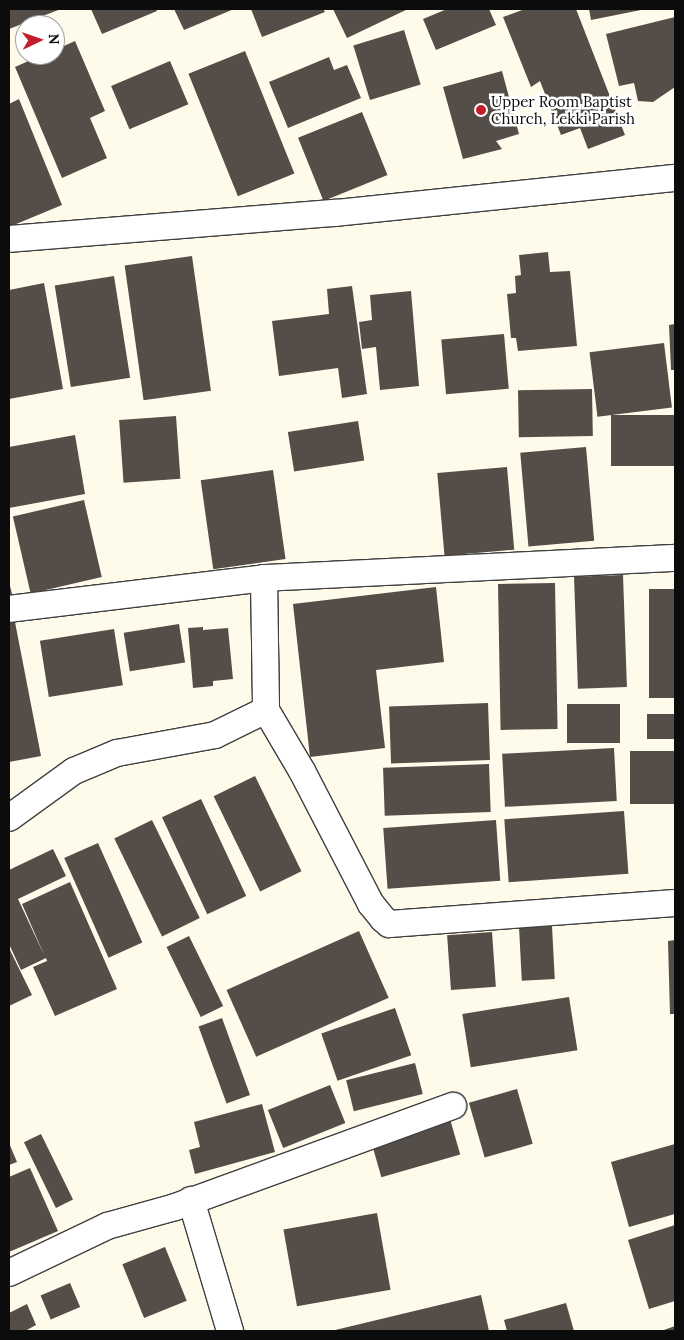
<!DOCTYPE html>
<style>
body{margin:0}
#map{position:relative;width:684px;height:1340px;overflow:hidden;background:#fffbeb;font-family:Lora,serif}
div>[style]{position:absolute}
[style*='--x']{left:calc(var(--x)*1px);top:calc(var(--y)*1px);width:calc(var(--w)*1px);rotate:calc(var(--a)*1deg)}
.building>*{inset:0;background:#554d48;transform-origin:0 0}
.roads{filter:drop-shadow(1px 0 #3f3f3f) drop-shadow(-1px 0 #3f3f3f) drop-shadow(0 1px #3f3f3f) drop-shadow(0 -1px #3f3f3f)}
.street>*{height:26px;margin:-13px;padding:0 13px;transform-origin:13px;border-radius:13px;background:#fff}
.dots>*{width:14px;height:14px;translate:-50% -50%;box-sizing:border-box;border:2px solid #fff;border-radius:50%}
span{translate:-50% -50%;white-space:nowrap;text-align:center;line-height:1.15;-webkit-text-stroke:5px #fff;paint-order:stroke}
.poi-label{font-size:15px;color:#0c0c0c}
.left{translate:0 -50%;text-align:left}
.frame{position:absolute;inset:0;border:10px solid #0c0c0c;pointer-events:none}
.north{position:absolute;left:15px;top:15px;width:50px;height:50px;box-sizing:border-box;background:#fff;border:1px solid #9e9e9e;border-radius:50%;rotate:87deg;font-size:14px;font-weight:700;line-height:20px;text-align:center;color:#0c0c0c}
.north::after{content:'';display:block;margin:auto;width:18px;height:22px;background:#c31d2a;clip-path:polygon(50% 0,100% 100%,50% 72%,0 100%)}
</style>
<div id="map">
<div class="building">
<div style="clip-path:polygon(9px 9px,61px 9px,9px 29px)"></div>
<div style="clip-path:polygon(91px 9px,156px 9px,157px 11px,102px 34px)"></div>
<div style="clip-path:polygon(174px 9px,234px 9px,184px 30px)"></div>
<div style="clip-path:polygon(251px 9px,323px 9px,325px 12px,262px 37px)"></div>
<div style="clip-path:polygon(333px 9px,408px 9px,347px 38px)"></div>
<div style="clip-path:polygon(447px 9px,489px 9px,496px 25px,436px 50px,423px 19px)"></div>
<div style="clip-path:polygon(525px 9px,576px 9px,625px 135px,588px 149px,580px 128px,561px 135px,540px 81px,531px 87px,503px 17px)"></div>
<div style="clip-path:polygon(589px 9px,641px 9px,641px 10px,591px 20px)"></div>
<div style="clip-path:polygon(675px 17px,675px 87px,653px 102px,638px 101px,634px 83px,619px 86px,606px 34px)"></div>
<div style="left:404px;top:30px;width:57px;height:53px;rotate:73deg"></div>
<div style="clip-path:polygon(75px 41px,105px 111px,90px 118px,107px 158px,62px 178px,15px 67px,42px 55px,55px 55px,55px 50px)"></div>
<div style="left:245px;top:51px;width:132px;height:61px;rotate:68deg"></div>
<div style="clip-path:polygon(329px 57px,334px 70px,347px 65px,361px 98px,288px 128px,269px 82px)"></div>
<div style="left:170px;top:61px;width:47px;height:64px;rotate:67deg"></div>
<div style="clip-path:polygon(502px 71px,519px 134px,496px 141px,502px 149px,463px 159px,443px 87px)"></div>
<div style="clip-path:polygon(19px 99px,62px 205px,9px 227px,9px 104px)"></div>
<div style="left:362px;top:112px;width:68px;height:69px;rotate:68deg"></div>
<div style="clip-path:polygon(548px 252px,550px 272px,570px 271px,577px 346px,518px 351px,516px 338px,511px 338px,507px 294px,516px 293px,515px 276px,521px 275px,519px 255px)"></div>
<div style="left:192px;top:256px;width:136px;height:68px;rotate:82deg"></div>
<div style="left:114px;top:276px;width:103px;height:60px;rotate:81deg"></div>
<div style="clip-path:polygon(44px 283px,63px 389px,9px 399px,9px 290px)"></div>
<div style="clip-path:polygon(352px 286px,367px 394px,342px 398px,338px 368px,279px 376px,272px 321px,329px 314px,327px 289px)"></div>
<div style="clip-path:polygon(411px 291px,419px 386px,380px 390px,376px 347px,362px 349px,359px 322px,372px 320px,370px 295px)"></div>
<div style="clip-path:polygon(675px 324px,675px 370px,671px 370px,669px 325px)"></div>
<div style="left:504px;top:334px;width:55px;height:63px;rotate:85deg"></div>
<div style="left:664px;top:343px;width:65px;height:75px;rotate:83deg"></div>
<div style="left:592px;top:389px;width:47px;height:74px;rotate:89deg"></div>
<div style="left:675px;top:415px;width:51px;height:64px;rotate:90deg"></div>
<div style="left:176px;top:416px;width:63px;height:57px;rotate:86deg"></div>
<div style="left:358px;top:421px;width:40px;height:71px;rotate:81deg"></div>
<div style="clip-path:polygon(75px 435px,85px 494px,9px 508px,9px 447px)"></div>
<div style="left:586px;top:447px;width:94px;height:66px;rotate:85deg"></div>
<div style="left:507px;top:467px;width:83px;height:70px;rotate:85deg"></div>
<div style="left:273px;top:470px;width:90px;height:73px;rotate:82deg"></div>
<div style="left:84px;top:500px;width:79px;height:73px;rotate:77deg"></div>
<div style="left:623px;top:575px;width:112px;height:49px;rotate:88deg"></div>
<div style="clip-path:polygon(9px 582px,14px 602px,9px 603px)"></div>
<div style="left:555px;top:583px;width:146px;height:57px;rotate:89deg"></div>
<div style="clip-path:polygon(436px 587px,444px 662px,376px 670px,385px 748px,310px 757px,293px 604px)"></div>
<div style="left:649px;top:589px;width:26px;height:109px"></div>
<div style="clip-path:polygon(14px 617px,41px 756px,9px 762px,9px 618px)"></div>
<div style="left:179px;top:624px;width:39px;height:56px;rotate:81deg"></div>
<div style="clip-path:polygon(203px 627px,203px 630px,228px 628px,233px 679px,213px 681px,213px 686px,193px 688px,188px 628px)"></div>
<div style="left:114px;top:629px;width:57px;height:75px;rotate:81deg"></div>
<div style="left:488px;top:703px;width:57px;height:99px;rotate:88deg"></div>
<div style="left:567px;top:704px;width:53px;height:39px"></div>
<div style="left:675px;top:714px;width:25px;height:28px;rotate:90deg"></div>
<div style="left:614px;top:748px;width:53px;height:112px;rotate:87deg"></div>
<div style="left:675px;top:751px;width:53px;height:45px;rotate:90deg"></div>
<div style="left:489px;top:764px;width:48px;height:106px;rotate:88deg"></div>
<div style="left:255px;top:776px;width:106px;height:46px;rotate:64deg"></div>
<div style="left:201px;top:799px;width:107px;height:43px;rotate:65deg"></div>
<div style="left:624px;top:811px;width:63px;height:120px;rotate:86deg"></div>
<div style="left:152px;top:820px;width:109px;height:42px;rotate:64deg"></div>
<div style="left:496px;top:820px;width:61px;height:113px;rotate:86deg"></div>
<div style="left:98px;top:843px;width:109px;height:37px;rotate:66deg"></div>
<div style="clip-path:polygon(53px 849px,66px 876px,18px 899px,45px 957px,22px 904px,70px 882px,117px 989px,55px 1016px,33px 967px,47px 961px,46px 958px,21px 970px,9px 944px,9px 870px)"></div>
<div style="left:552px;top:926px;width:53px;height:33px;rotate:87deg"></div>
<div style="left:359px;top:931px;width:73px;height:145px;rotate:66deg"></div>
<div style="left:492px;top:932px;width:55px;height:45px;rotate:86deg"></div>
<div style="left:189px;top:936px;width:78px;height:25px;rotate:64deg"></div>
<div style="clip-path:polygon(675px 940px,675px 1014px,670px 1014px,668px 941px)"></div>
<div style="clip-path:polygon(9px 948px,32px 995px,9px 1006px)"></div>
<div style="left:569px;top:997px;width:54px;height:108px;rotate:81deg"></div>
<div style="left:395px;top:1008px;width:50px;height:78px;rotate:71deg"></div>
<div style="left:222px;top:1018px;width:82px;height:25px;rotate:70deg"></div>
<div style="left:415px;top:1063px;width:32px;height:71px;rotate:76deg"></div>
<div style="left:330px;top:1085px;width:41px;height:67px;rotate:68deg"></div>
<div style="left:517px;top:1089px;width:57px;height:50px;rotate:74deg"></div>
<div style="clip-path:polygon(262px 1104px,275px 1152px,195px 1174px,189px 1150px,200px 1147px,194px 1122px)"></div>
<div style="left:450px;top:1119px;width:37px;height:82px;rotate:74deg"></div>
<div style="left:41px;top:1134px;width:73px;height:19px;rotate:64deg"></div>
<div style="clip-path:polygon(9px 1143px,17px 1162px,9px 1165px)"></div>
<div style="clip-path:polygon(675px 1144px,675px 1214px,629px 1227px,611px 1162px)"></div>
<div style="clip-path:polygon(30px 1168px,58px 1231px,9px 1252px,9px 1177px)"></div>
<div style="left:377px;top:1213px;width:78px;height:95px;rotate:80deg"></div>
<div style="clip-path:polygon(675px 1225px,675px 1301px,649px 1309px,628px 1240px)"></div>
<div style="left:165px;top:1247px;width:58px;height:46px;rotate:68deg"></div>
<div style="left:70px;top:1283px;width:26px;height:32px;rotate:67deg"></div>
<div style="clip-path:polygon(481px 1295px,489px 1331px,331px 1331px)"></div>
<div style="clip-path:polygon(566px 1303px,574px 1331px,507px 1331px,504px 1320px)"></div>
<div style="clip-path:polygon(27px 1304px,36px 1325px,25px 1331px,9px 1331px,9px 1313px)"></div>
<div style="clip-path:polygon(675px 1326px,675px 1331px,661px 1331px)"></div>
</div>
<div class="roads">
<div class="street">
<div style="--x:9;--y:239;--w:327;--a:-4.6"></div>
<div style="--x:335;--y:213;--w:342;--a:-5.9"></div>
<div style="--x:264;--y:578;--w:132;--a:89.1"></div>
<div style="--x:266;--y:710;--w:71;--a:59.5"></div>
<div style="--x:302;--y:771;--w:150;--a:62.6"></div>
<div style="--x:371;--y:904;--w:19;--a:51"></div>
<div style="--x:383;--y:919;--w:8;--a:40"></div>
<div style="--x:389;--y:924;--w:287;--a:-4.2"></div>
<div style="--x:9;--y:609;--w:257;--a:-6.9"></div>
<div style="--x:264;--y:578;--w:411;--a:-2.8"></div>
<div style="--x:9;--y:818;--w:80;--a:-35.9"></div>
<div style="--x:74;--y:771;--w:47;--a:-22.7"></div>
<div style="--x:117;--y:753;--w:100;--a:-10.4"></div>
<div style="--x:215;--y:735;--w:57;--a:-26.1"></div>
<div style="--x:191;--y:1200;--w:137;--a:73.4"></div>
<div style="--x:9;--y:1273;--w:109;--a:-25.6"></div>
<div style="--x:107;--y:1226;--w:71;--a:-15.6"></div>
<div style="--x:175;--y:1207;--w:296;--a:-20"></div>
</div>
</div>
<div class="dots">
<div style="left:481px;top:110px;background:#c31d2a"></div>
</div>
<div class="poi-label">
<span class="left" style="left:491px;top:110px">Upper Room Baptist<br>Church, Lekki Parish</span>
</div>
<div class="frame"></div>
<div class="north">N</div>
</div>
